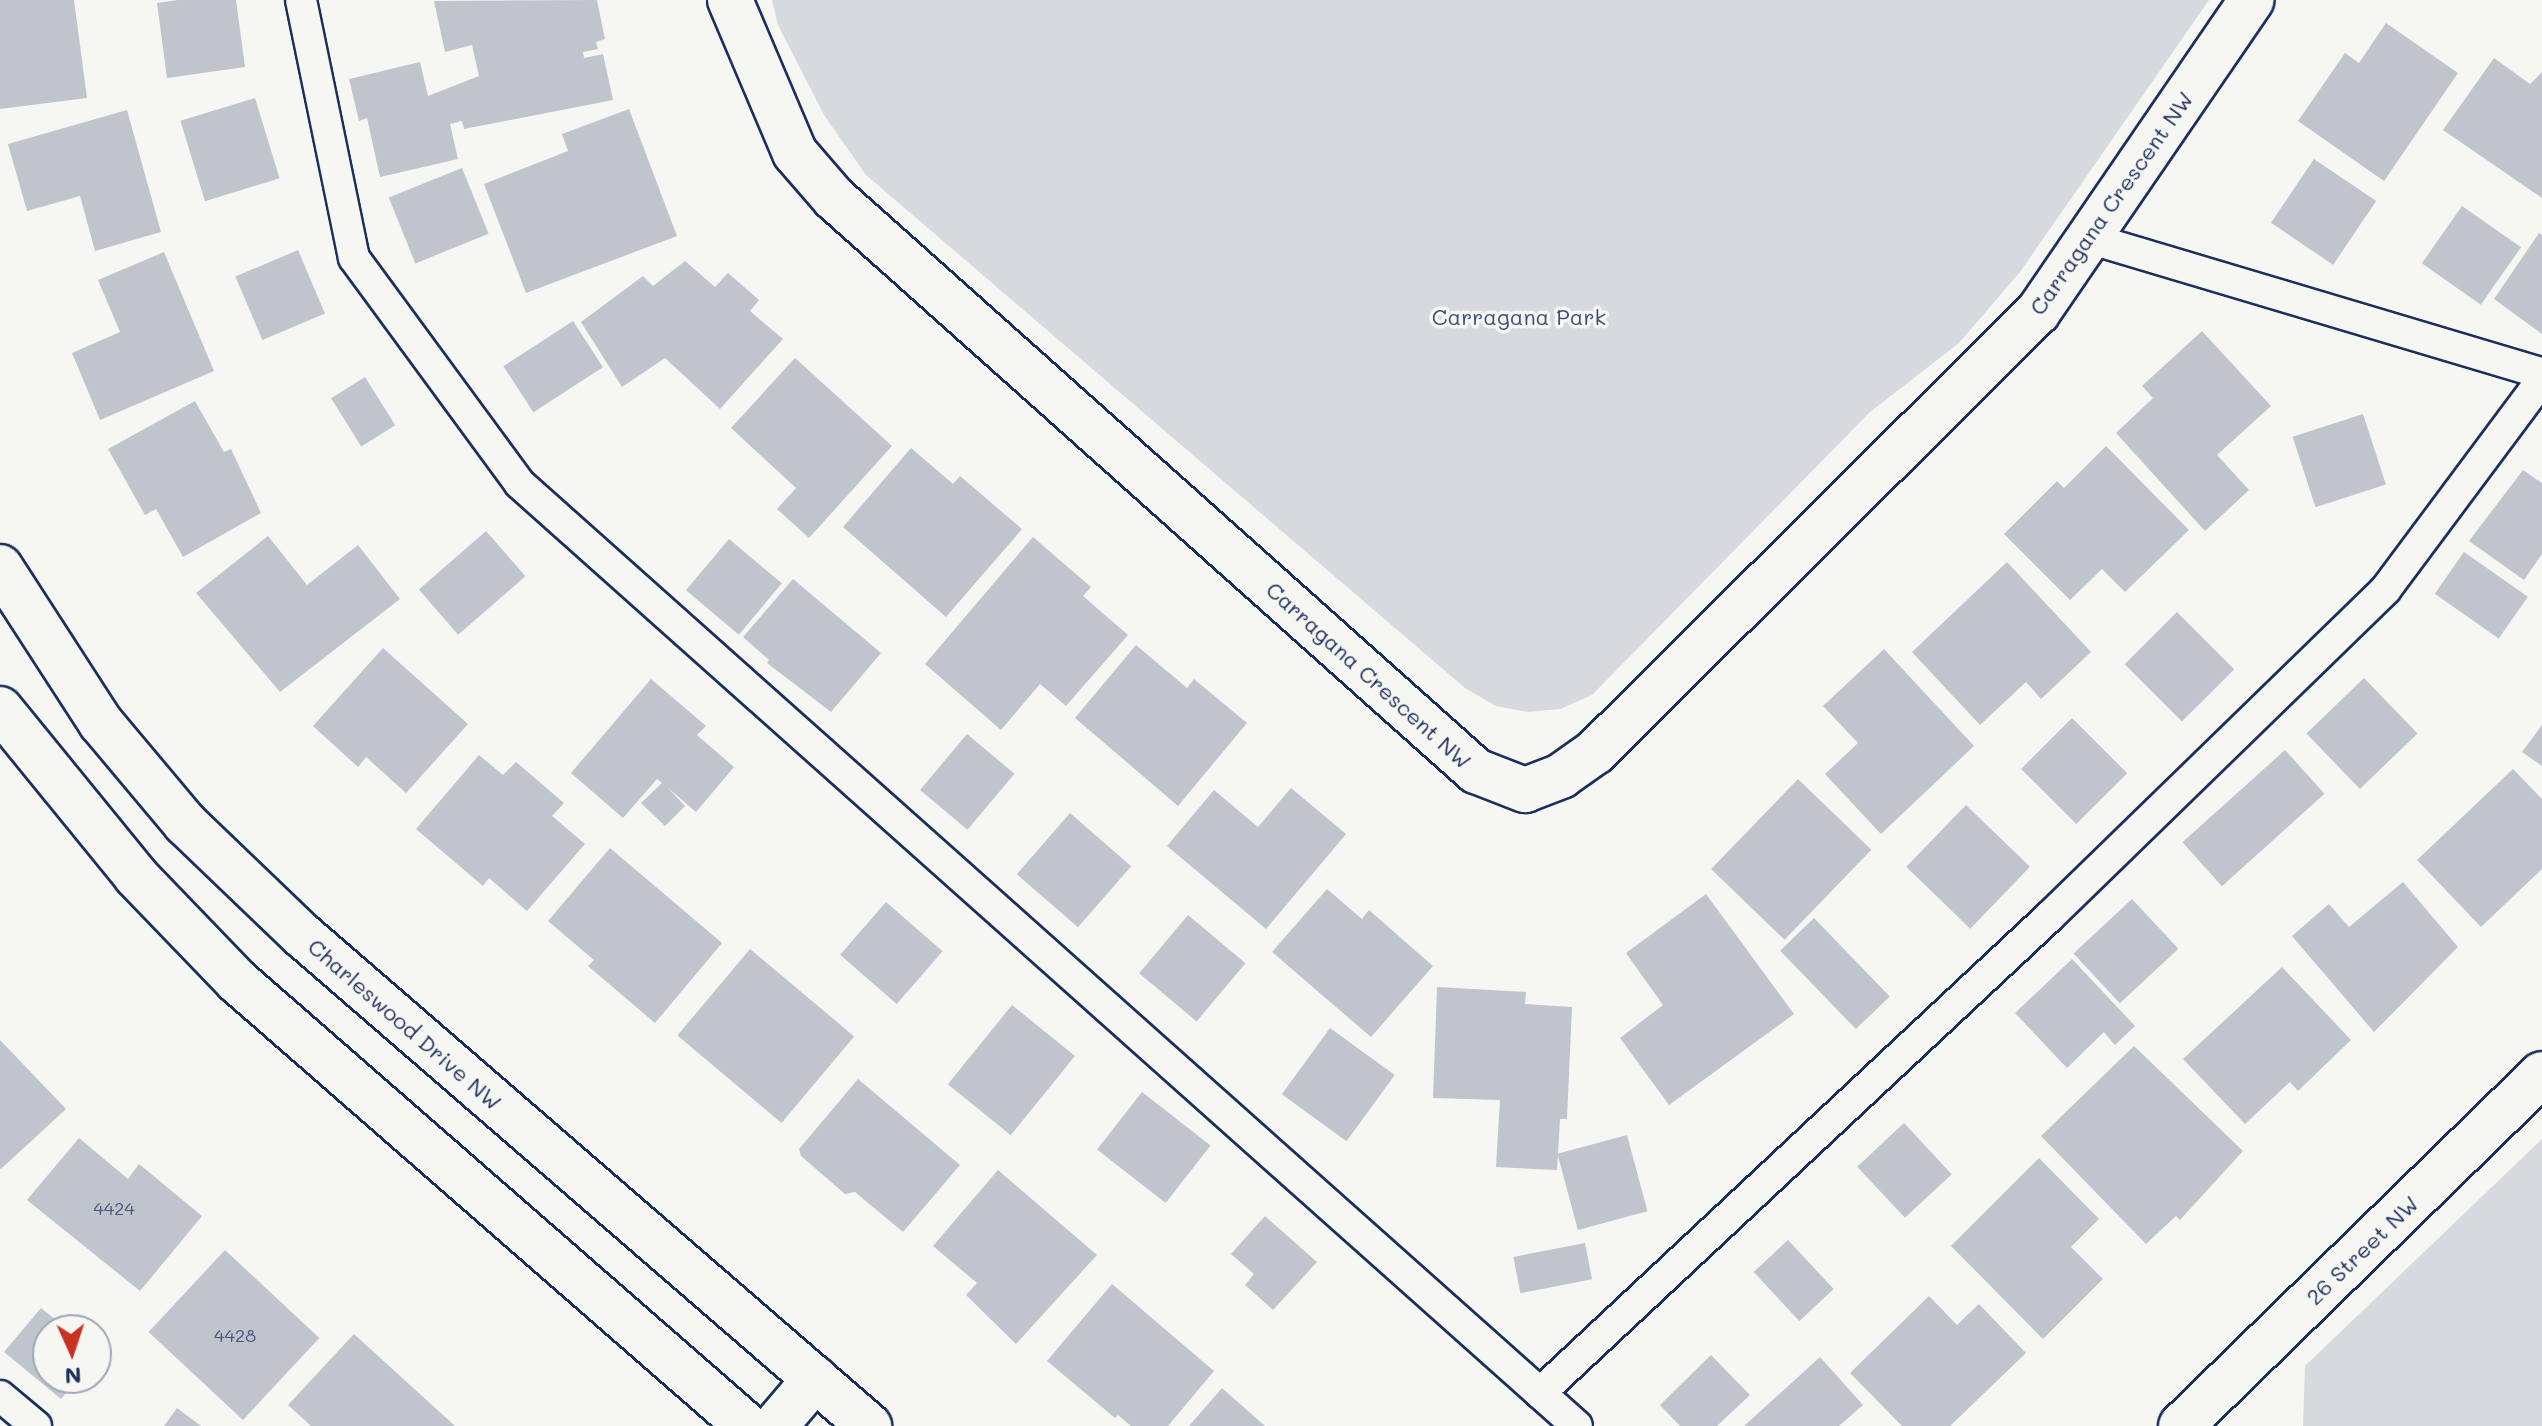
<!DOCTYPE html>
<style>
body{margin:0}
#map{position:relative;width:2542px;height:1426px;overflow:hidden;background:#f6f6f2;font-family:Mali,sans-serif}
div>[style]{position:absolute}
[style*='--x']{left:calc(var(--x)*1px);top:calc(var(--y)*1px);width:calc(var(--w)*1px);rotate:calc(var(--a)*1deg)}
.green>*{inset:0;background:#d6d9dd}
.building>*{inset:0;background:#c0c4cd;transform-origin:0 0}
.roads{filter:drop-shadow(2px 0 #1b2f5e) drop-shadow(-2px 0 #1b2f5e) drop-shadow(0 2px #1b2f5e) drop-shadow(0 -2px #1b2f5e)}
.lane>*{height:30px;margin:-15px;padding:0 15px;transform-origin:15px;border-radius:15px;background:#f6f6f2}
.street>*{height:44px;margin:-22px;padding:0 22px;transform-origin:22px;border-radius:22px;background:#f6f6f2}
.secondary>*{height:44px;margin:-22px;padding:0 22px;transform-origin:22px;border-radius:22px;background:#f6f6f2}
span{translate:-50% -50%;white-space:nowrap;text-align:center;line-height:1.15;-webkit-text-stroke:7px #f6f6f2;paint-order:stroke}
.number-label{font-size:18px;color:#44547a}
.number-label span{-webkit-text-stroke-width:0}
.street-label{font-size:22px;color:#1b2f5e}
.park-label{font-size:22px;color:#405177}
.north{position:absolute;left:32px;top:1314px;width:80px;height:80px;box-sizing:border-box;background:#f6f6f2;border:2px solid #9ea6b7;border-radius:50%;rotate:177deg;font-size:22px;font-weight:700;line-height:32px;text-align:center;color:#1b2f5e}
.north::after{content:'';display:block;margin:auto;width:28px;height:36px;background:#c8321e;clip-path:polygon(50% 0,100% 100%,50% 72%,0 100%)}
</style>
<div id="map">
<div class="green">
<div style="clip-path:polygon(772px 0,2209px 0,2020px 272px,1959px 343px,1870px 412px,1592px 695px,1560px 709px,1528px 712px,1496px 706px,1465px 688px,866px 175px,824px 115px,778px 25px)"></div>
<div style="clip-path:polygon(2542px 1139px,2542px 1426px,2303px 1426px,2305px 1366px)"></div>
</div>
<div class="building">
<div style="clip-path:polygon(0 0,74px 0,87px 98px,0 109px)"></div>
<div style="clip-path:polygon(178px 0,236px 0,245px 67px,167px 78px,157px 3px)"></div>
<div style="clip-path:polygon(597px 0,605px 39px,596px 42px,598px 49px,583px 52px,584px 58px,603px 54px,613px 100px,464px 129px,462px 121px,450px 124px,458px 159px,380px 177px,367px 118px,359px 121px,349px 79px,420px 62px,428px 96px,479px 76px,472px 45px,445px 52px,434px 1px)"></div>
<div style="clip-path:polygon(2386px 23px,2458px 73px,2384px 181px,2298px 121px,2345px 53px,2359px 63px)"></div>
<div style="clip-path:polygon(2494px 58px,2530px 84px,2542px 72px,2542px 198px,2443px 130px)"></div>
<div style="left:255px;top:98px;width:84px;height:78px;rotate:73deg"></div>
<div style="clip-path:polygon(629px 109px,677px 236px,526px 293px,484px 184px,568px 151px,562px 134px)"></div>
<div style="clip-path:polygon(127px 110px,161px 232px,95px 251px,80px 196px,27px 211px,8px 144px)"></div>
<div style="left:2314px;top:159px;width:75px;height:77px;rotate:34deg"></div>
<div style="left:462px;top:168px;width:71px;height:79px;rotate:68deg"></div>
<div style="left:2462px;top:206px;width:72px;height:70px;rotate:35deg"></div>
<div style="clip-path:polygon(2539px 233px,2542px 235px,2542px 334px,2494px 299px)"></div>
<div style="left:298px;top:250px;width:69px;height:68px;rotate:67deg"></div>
<div style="clip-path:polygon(164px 252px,214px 371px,100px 420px,72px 353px,120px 332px,98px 280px)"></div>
<div style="clip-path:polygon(685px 261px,715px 287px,728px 273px,759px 300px,750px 311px,783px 339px,720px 409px,665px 358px,622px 387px,581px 322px,643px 276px,653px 286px)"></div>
<div style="left:573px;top:321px;width:55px;height:83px;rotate:57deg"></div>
<div style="clip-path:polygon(2202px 331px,2271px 406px,2217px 455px,2249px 490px,2205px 531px,2116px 433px,2153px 398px,2142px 386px)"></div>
<div style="clip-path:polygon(795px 358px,892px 446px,809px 538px,777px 509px,796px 488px,731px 428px)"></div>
<div style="left:365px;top:377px;width:57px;height:40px;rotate:58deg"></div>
<div style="clip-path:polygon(195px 401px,224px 452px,231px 449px,261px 513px,183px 557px,156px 509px,145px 515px,108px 449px)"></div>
<div style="left:2363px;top:414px;width:74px;height:74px;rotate:72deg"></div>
<div style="clip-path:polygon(2106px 446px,2189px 530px,2125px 592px,2102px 569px,2070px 600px,2004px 534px,2057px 481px,2064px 488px)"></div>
<div style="clip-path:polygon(911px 448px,953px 484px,960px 476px,1022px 529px,946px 617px,843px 527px)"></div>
<div style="clip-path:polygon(2523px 470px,2542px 483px,2542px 554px,2524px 580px,2469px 541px)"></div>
<div style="left:486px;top:531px;width:60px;height:89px;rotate:49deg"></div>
<div style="clip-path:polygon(268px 536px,307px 585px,358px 545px,400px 599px,280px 692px,196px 593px)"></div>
<div style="clip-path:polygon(1033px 537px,1091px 587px,1083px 596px,1128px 635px,1066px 706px,1040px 684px,1001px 730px,925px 664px)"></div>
<div style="left:729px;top:539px;width:69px;height:67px;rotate:40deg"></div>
<div style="left:2464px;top:552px;width:78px;height:51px;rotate:35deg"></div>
<div style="clip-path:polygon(2007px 562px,2091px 652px,2041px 699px,2026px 682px,1980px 725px,1912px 652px)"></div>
<div style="clip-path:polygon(793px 579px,881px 653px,831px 712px,767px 663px,769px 660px,743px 637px)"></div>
<div style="left:2177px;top:612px;width:81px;height:74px;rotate:45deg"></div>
<div style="clip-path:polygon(1136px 645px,1187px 688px,1194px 679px,1247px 723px,1178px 806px,1075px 718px)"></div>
<div style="clip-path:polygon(383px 648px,468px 724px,406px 793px,366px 757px,358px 767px,313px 726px)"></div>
<div style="clip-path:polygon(1884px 649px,1974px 746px,1881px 834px,1825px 774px,1858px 743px,1823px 706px)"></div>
<div style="left:2364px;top:678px;width:77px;height:80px;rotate:46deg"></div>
<div style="clip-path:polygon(651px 679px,706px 726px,697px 735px,734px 767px,696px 812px,667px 787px,685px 806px,665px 826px,641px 803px,662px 783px,657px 779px,623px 818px,571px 773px)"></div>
<div style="left:2072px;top:718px;width:78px;height:72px;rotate:45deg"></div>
<div style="clip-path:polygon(2542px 725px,2542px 766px,2522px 752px)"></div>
<div style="left:967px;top:734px;width:62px;height:73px;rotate:40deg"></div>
<div style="left:2285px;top:750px;width:59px;height:138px;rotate:48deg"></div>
<div style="clip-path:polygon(479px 755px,503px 775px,516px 762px,564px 803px,552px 816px,585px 844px,527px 911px,489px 878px,483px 886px,416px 829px)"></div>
<div style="clip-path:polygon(2513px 769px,2542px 799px,2542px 869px,2481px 927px,2417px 860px)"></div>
<div style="left:1798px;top:779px;width:102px;height:125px;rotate:44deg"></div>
<div style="clip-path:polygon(1291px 788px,1346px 834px,1266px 929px,1167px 846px,1214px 790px,1258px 827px)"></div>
<div style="left:1966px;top:805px;width:89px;height:86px;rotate:44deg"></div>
<div style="left:1070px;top:813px;width:81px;height:81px;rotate:41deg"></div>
<div style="clip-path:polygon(610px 848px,722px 943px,655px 1023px,588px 966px,594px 960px,548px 921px)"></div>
<div style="clip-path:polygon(2403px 882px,2458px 947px,2374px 1032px,2292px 936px,2329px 904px,2349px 927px)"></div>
<div style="clip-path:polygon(1327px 889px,1362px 919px,1369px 910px,1433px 966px,1371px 1037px,1272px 952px)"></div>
<div style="clip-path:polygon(1706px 894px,1794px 1014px,1669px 1105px,1620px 1038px,1663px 1005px,1626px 953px)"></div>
<div style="left:2132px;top:899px;width:68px;height:80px;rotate:47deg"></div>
<div style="left:886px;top:902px;width:75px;height:70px;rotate:41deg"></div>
<div style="left:1188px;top:915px;width:75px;height:76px;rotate:40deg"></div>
<div style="left:1814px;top:918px;width:109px;height:47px;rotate:46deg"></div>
<div style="left:750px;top:949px;width:136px;height:113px;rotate:40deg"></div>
<div style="clip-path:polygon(2072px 959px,2135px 1026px,2115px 1045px,2104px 1032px,2067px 1068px,2015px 1013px)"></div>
<div style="clip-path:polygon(2282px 967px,2351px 1040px,2298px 1091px,2290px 1082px,2245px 1124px,2183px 1059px)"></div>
<div style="clip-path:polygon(1437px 987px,1526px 992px,1525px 1004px,1572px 1007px,1567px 1119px,1560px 1119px,1557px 1170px,1496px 1167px,1500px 1100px,1433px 1098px)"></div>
<div style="left:1012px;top:1005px;width:81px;height:102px;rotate:39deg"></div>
<div style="left:1330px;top:1028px;width:80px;height:82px;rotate:36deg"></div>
<div style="clip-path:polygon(0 1040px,66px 1109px,1px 1169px,0 1168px)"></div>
<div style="clip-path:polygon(2134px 1046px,2243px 1151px,2180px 1220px,2176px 1216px,2146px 1244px,2041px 1136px)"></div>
<div style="clip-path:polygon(858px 1079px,960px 1165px,903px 1232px,855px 1192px,845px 1194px,801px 1156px,799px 1149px)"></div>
<div style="left:1142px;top:1092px;width:87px;height:73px;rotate:38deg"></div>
<div style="left:1904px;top:1123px;width:70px;height:64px;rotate:47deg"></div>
<div style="left:1627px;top:1135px;width:79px;height:72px;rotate:75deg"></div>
<div style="clip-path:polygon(79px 1138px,128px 1179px,139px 1164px,202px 1216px,140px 1291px,27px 1200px)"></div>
<div style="clip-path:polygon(2039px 1158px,2099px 1219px,2071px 1247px,2103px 1279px,2043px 1339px,1951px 1246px)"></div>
<div style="clip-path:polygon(998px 1170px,1097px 1255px,1016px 1344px,966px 1295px,977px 1283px,933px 1246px)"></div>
<div style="clip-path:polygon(1265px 1216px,1317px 1262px,1273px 1310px,1245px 1285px,1254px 1274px,1231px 1254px)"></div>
<div style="left:1788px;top:1240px;width:67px;height:47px;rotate:47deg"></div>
<div style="left:1585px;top:1243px;width:37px;height:73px;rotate:79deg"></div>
<div style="left:225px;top:1250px;width:129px;height:112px;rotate:43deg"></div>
<div style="clip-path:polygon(1112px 1284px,1214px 1371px,1168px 1426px,1131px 1426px,1118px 1415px,1115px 1418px,1047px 1361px)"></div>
<div style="clip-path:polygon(1929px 1296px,1957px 1325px,1979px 1304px,2026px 1353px,1950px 1426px,1902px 1426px,1850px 1373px)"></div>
<div style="clip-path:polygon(41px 1308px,68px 1330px,48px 1330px,48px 1378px,78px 1378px,61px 1399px,4px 1352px)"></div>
<div style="clip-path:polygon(354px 1334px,455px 1426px,311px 1426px,288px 1405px)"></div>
<div style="clip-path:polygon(1711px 1355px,1750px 1395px,1717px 1426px,1680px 1426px,1660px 1405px)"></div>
<div style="clip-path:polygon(1820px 1357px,1863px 1405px,1839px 1426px,1744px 1426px)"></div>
<div style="clip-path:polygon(1222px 1388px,1265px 1426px,1189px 1426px)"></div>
<div style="clip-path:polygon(177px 1408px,201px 1426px,164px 1426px)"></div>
</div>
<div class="roads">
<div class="lane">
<div style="--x:301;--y:0;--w:263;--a:78.4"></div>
<div style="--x:354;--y:258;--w:279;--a:53.7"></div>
<div style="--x:519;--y:483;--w:1417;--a:41.71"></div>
<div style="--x:2088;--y:238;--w:474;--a:16.6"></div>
<div style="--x:1540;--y:1393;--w:697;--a:-43.08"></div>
<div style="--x:2049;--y:917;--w:470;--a:-44.2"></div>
<div style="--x:2386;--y:589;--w:261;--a:-53.3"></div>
<div style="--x:0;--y:1396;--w:47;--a:39.8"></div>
</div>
<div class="street">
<div style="--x:730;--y:0;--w:166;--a:67"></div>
<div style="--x:795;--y:153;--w:60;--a:49.1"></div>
<div style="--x:834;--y:198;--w:861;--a:41.75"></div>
<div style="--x:1476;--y:771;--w:53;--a:21.2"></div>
<div style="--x:1525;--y:790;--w:39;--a:-21"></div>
<div style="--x:1561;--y:776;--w:42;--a:-35.2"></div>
<div style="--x:1595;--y:752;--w:624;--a:-44.81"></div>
<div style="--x:2038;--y:312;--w:378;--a:-55.6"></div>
<div style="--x:775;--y:1426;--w:62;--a:-49.6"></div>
<div style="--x:2181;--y:1426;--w:504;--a:-44.28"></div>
</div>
<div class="secondary">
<div style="--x:0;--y:567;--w:186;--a:57.1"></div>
<div style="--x:101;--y:723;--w:131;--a:50"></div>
<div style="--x:185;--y:823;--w:163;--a:43.8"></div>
<div style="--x:303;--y:936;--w:749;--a:40.88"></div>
<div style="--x:0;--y:709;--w:215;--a:50.8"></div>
<div style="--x:136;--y:876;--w:146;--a:46.1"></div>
<div style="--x:237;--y:981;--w:677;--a:41.11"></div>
</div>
</div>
<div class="number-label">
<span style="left:114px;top:1208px">4424</span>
<span style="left:235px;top:1335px">4428</span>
</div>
<div class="street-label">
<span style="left:2111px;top:203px;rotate:-55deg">Carragana Crescent NW</span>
<span style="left:1369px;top:675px;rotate:42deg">Carragana Crescent NW</span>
<span style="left:405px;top:1024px;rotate:41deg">Charleswood Drive NW</span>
<span style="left:2362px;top:1250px;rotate:-44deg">26 Street NW</span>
</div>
<div class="park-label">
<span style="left:1519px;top:317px">Carragana Park</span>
</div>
<div class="north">N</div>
</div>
